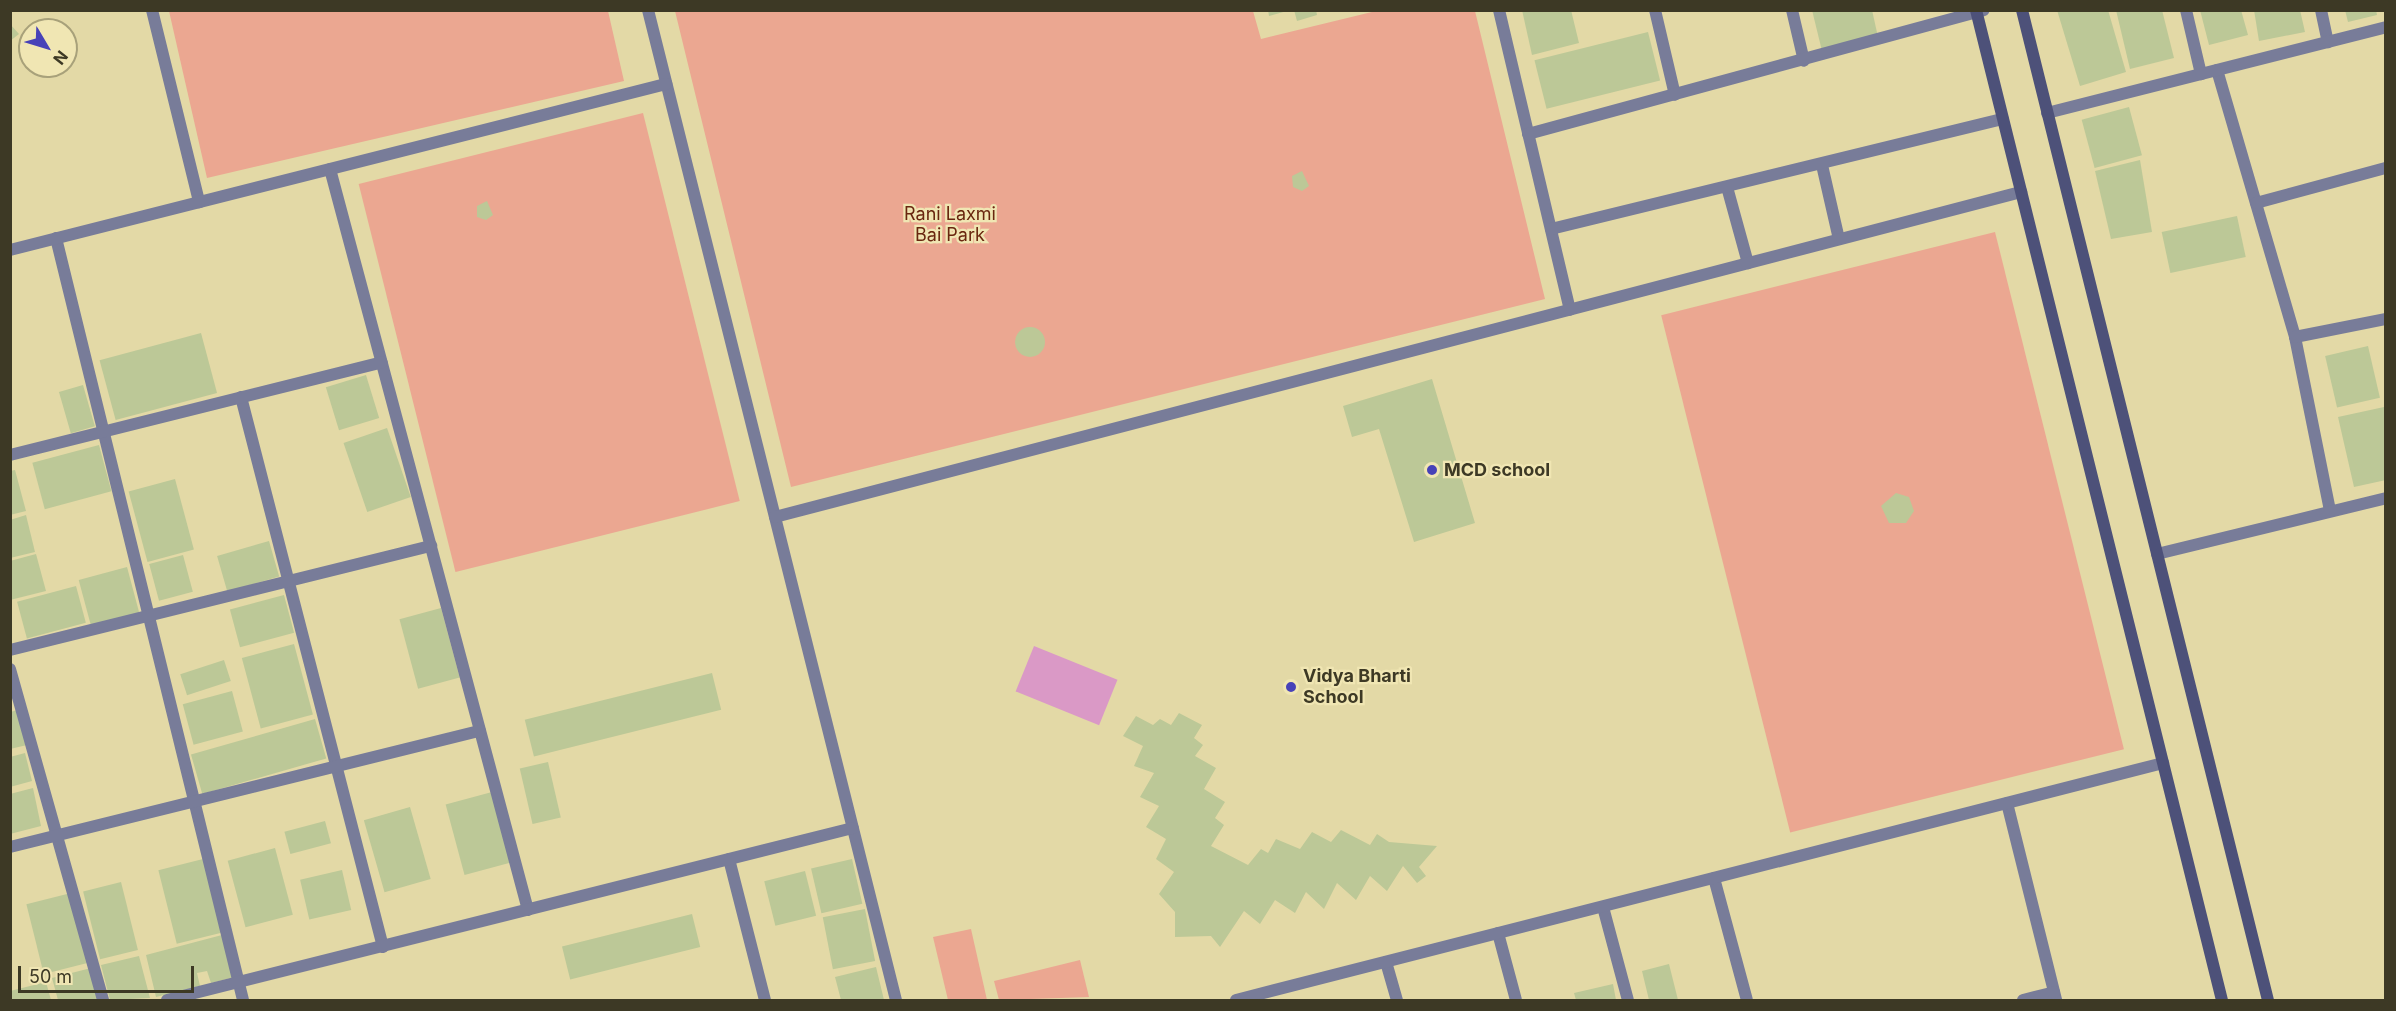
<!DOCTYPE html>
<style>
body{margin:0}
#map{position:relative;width:2396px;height:1011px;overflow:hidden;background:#e3d9a6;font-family:Inter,sans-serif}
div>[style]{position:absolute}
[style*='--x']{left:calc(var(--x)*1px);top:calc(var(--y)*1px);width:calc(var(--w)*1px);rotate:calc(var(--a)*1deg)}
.green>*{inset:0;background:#eba791;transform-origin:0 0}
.water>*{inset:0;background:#da99c6;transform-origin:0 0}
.building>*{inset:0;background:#bcc897;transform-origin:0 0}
.round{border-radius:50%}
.lane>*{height:12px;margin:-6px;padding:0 6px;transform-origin:6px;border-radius:6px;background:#787c99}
.street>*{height:12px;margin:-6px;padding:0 6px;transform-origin:6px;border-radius:6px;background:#787c99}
.secondary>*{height:12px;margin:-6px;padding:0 6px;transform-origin:6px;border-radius:6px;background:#4d5179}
.dots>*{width:16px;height:16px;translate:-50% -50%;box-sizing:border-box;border:3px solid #f0e6b3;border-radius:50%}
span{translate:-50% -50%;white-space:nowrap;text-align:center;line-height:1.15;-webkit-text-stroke:4.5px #f0e6b3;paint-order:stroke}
.park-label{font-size:18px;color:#69260f}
.poi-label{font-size:18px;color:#3d3925;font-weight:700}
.left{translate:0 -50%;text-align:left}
.frame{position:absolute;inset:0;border:12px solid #3d3925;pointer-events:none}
.north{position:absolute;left:18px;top:18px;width:60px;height:60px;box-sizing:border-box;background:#f0e6b3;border:2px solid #a8a17a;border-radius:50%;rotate:128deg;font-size:16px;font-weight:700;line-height:24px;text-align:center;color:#3d3925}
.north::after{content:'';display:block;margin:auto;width:21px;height:27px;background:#4742b8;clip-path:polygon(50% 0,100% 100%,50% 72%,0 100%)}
.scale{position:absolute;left:18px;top:966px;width:176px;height:27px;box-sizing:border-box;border:3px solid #3d3925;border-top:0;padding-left:8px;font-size:18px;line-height:21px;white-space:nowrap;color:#3d3925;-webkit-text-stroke:4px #f0e6b3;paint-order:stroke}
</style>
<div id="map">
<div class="green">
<div style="clip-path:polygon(169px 11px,608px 11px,624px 81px,207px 178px)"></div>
<div style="clip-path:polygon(675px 11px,1253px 11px,1261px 39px,1376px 11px,1475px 11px,1545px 299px,791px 487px)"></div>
<div style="left:643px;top:113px;width:400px;height:293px;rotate:76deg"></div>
<div style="left:1995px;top:232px;width:533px;height:344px;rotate:76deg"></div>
<div style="clip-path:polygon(971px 929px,987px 1000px,948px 1000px,933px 937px)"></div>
<div style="clip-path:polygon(1080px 960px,1089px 997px,999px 1000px,994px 981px)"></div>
</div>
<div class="water">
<div style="left:1034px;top:646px;width:90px;height:49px;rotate:22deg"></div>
</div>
<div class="building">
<div style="clip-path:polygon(1268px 10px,1287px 10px,1287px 11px,1269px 16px)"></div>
<div style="clip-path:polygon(1294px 10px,1316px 10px,1317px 15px,1297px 21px)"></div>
<div style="clip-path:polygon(1522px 10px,1571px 10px,1579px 43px,1532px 55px)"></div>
<div style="clip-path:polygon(1812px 10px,1872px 10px,1878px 37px,1822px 51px)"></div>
<div style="clip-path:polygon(2057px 10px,2108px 10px,2126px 72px,2080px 86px)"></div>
<div style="clip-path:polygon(2116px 10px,2162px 10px,2174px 58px,2130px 69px)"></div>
<div style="clip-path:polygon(2200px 10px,2241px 10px,2248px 35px,2209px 45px)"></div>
<div style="clip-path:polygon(2254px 10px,2300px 10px,2305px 32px,2259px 41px)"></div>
<div style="clip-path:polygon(2345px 10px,2376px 10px,2377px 15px,2348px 22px)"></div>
<div style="clip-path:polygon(10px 24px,19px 34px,10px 41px)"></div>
<div style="left:1648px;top:32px;width:50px;height:117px;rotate:76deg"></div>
<div style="left:2129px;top:107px;width:50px;height:49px;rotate:75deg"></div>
<div style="clip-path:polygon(2140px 160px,2152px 232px,2111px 239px,2095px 171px)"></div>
<div style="clip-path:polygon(1302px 171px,1309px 186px,1302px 191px,1293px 187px,1292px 176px)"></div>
<div style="clip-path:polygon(487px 201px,493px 215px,486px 220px,477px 217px,477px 206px)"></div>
<div style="left:2237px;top:216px;width:42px;height:77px;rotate:78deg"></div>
<div class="round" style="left:1015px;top:327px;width:30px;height:30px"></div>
<div style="left:201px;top:333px;width:62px;height:105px;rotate:75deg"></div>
<div style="left:2368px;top:346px;width:53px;height:44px;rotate:77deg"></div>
<div style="left:366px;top:375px;width:45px;height:42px;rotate:73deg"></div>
<div style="clip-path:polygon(1432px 379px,1475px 523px,1414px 542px,1379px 429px,1352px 437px,1343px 406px)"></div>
<div style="left:83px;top:385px;width:43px;height:25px;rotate:74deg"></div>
<div style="clip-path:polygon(2384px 407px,2386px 480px,2354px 487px,2338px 417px)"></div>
<div style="left:387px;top:428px;width:73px;height:46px;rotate:71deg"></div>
<div style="left:99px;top:445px;width:48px;height:69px;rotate:75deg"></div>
<div style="clip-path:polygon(15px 470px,26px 511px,10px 515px,10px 471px)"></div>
<div style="left:175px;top:479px;width:73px;height:48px;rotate:75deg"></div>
<div style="clip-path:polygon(1896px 493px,1909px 497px,1914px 511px,1906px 523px,1889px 523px,1881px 506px)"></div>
<div style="clip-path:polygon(26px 515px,35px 552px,10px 558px,10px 520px)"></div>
<div style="left:269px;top:541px;width:37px;height:54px;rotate:74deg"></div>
<div style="clip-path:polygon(36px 554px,46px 591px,10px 600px,10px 561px)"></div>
<div style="left:183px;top:555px;width:38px;height:35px;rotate:75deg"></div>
<div style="left:127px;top:567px;width:47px;height:50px;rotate:75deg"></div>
<div style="left:76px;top:586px;width:38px;height:61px;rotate:75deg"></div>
<div style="left:284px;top:595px;width:39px;height:56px;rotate:75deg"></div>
<div style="left:441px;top:608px;width:72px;height:43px;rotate:75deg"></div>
<div style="left:294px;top:644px;width:73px;height:54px;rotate:75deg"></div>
<div style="left:224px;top:660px;width:22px;height:46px;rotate:72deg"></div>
<div style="left:712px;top:673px;width:38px;height:193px;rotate:76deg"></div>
<div style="left:232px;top:691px;width:42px;height:51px;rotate:75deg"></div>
<div style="clip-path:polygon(18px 710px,27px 745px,10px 749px,10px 712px)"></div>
<div style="clip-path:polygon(1179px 713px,1202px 725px,1194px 738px,1203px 745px,1195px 756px,1216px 768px,1204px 789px,1225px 802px,1215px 818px,1224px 825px,1211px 846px,1248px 865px,1261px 849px,1268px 853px,1276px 839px,1300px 849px,1312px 832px,1331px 842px,1341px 830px,1370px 845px,1377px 834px,1389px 842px,1437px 846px,1419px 867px,1426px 876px,1417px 883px,1403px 866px,1387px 891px,1370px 876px,1356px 900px,1337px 883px,1324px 909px,1306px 892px,1295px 913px,1275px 900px,1260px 924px,1244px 911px,1220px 947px,1211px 936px,1175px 937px,1175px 912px,1159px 894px,1174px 872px,1156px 859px,1166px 839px,1146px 827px,1159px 806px,1140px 797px,1154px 773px,1134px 766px,1143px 746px,1123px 736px,1136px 716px,1153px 725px,1160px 719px,1171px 725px)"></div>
<div style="left:315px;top:719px;width:41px;height:129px;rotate:74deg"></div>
<div style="clip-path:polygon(25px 753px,32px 781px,10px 787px,10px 757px)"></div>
<div style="left:548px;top:762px;width:57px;height:29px;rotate:77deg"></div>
<div style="clip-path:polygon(33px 788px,41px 826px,10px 834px,10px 794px)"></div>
<div style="left:492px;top:792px;width:73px;height:48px;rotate:75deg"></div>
<div style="left:410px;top:807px;width:75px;height:48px;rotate:74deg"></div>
<div style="left:325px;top:821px;width:23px;height:42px;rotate:75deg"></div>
<div style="left:275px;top:848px;width:69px;height:49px;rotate:75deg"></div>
<div style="left:203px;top:859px;width:76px;height:46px;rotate:76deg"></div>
<div style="left:852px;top:859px;width:46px;height:42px;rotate:77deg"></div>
<div style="left:342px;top:870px;width:41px;height:43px;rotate:77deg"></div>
<div style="left:805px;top:871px;width:46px;height:42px;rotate:76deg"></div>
<div style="left:121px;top:882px;width:70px;height:39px;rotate:76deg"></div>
<div style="left:71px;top:893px;width:72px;height:46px;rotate:76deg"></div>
<div style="left:865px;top:909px;width:53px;height:43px;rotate:79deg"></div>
<div style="left:692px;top:914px;width:34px;height:134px;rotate:76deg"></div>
<div style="clip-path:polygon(222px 935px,234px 977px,211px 983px,207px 971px,197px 973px,200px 986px,156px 997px,146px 955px)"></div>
<div style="clip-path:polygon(139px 956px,150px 998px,110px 1000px,101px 965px)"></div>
<div style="clip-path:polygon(1669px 964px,1678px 1000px,1649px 1000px,1642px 971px)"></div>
<div style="clip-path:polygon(876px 967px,884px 1000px,841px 1000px,835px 977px)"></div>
<div style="clip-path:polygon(91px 968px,99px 1000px,58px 1000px,52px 978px)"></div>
<div style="clip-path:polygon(46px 982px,51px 1000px,10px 1000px,10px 991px)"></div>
<div style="clip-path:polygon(1613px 984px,1616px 1000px,1576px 1000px,1574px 993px)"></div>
</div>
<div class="lane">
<div style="--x:2186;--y:10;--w:66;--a:76.8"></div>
<div style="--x:2321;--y:10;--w:33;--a:78"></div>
<div style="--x:2217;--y:70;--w:278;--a:73.7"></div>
<div style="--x:2295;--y:337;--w:177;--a:78.6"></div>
<div style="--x:2256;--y:203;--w:135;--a:-15.1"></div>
<div style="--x:2295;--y:337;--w:93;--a:-11.2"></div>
</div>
<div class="street">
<div style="--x:152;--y:10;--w:198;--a:76.2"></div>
<div style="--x:648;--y:10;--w:1021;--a:75.94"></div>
<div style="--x:1499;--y:10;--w:308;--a:76.7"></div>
<div style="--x:1655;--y:10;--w:87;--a:76.8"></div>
<div style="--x:1792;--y:10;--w:52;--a:76.8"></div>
<div style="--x:2047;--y:113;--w:350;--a:-14.2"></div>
<div style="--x:1528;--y:134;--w:472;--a:-15.2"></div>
<div style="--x:1822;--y:165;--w:76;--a:77.1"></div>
<div style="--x:330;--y:169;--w:767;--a:75.04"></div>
<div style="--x:1727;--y:187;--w:79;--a:74.6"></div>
<div style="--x:1551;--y:229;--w:465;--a:-13.7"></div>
<div style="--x:56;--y:238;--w:785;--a:76.21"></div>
<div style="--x:10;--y:250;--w:677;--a:-14.2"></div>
<div style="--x:241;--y:397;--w:568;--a:75.52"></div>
<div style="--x:10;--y:455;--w:383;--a:-14"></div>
<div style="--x:775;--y:517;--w:1288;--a:-14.62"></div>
<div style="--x:2157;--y:554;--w:236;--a:-13.7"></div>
<div style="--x:10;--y:650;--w:434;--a:-13.9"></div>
<div style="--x:10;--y:669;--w:344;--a:74.3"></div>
<div style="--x:2007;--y:803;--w:203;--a:76"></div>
<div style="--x:10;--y:847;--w:484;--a:-13.9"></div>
<div style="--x:729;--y:859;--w:146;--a:75.7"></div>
<div style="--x:1714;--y:878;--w:126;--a:74.9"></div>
<div style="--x:1603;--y:907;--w:96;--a:75"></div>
<div style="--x:1498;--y:933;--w:69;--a:75"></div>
<div style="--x:1386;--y:962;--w:40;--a:74"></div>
<div style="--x:167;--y:1000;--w:707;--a:-14.08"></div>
<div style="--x:1236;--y:1000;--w:957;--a:-14.34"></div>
<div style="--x:2023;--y:1000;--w:32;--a:-14"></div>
</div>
<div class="secondary">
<div style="--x:1976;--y:10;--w:1020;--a:76.05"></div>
<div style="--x:2022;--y:10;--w:1020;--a:76.05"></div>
</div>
<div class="dots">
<div style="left:1432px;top:470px;background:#4742b8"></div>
<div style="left:1291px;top:687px;background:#4742b8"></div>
</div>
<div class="park-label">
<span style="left:950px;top:225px">Rani Laxmi<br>Bai Park</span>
</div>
<div class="poi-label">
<span class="left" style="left:1444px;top:470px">MCD school</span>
<span class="left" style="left:1303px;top:687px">Vidya Bharti<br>School</span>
</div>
<div class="frame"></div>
<div class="north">N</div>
<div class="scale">50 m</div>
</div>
